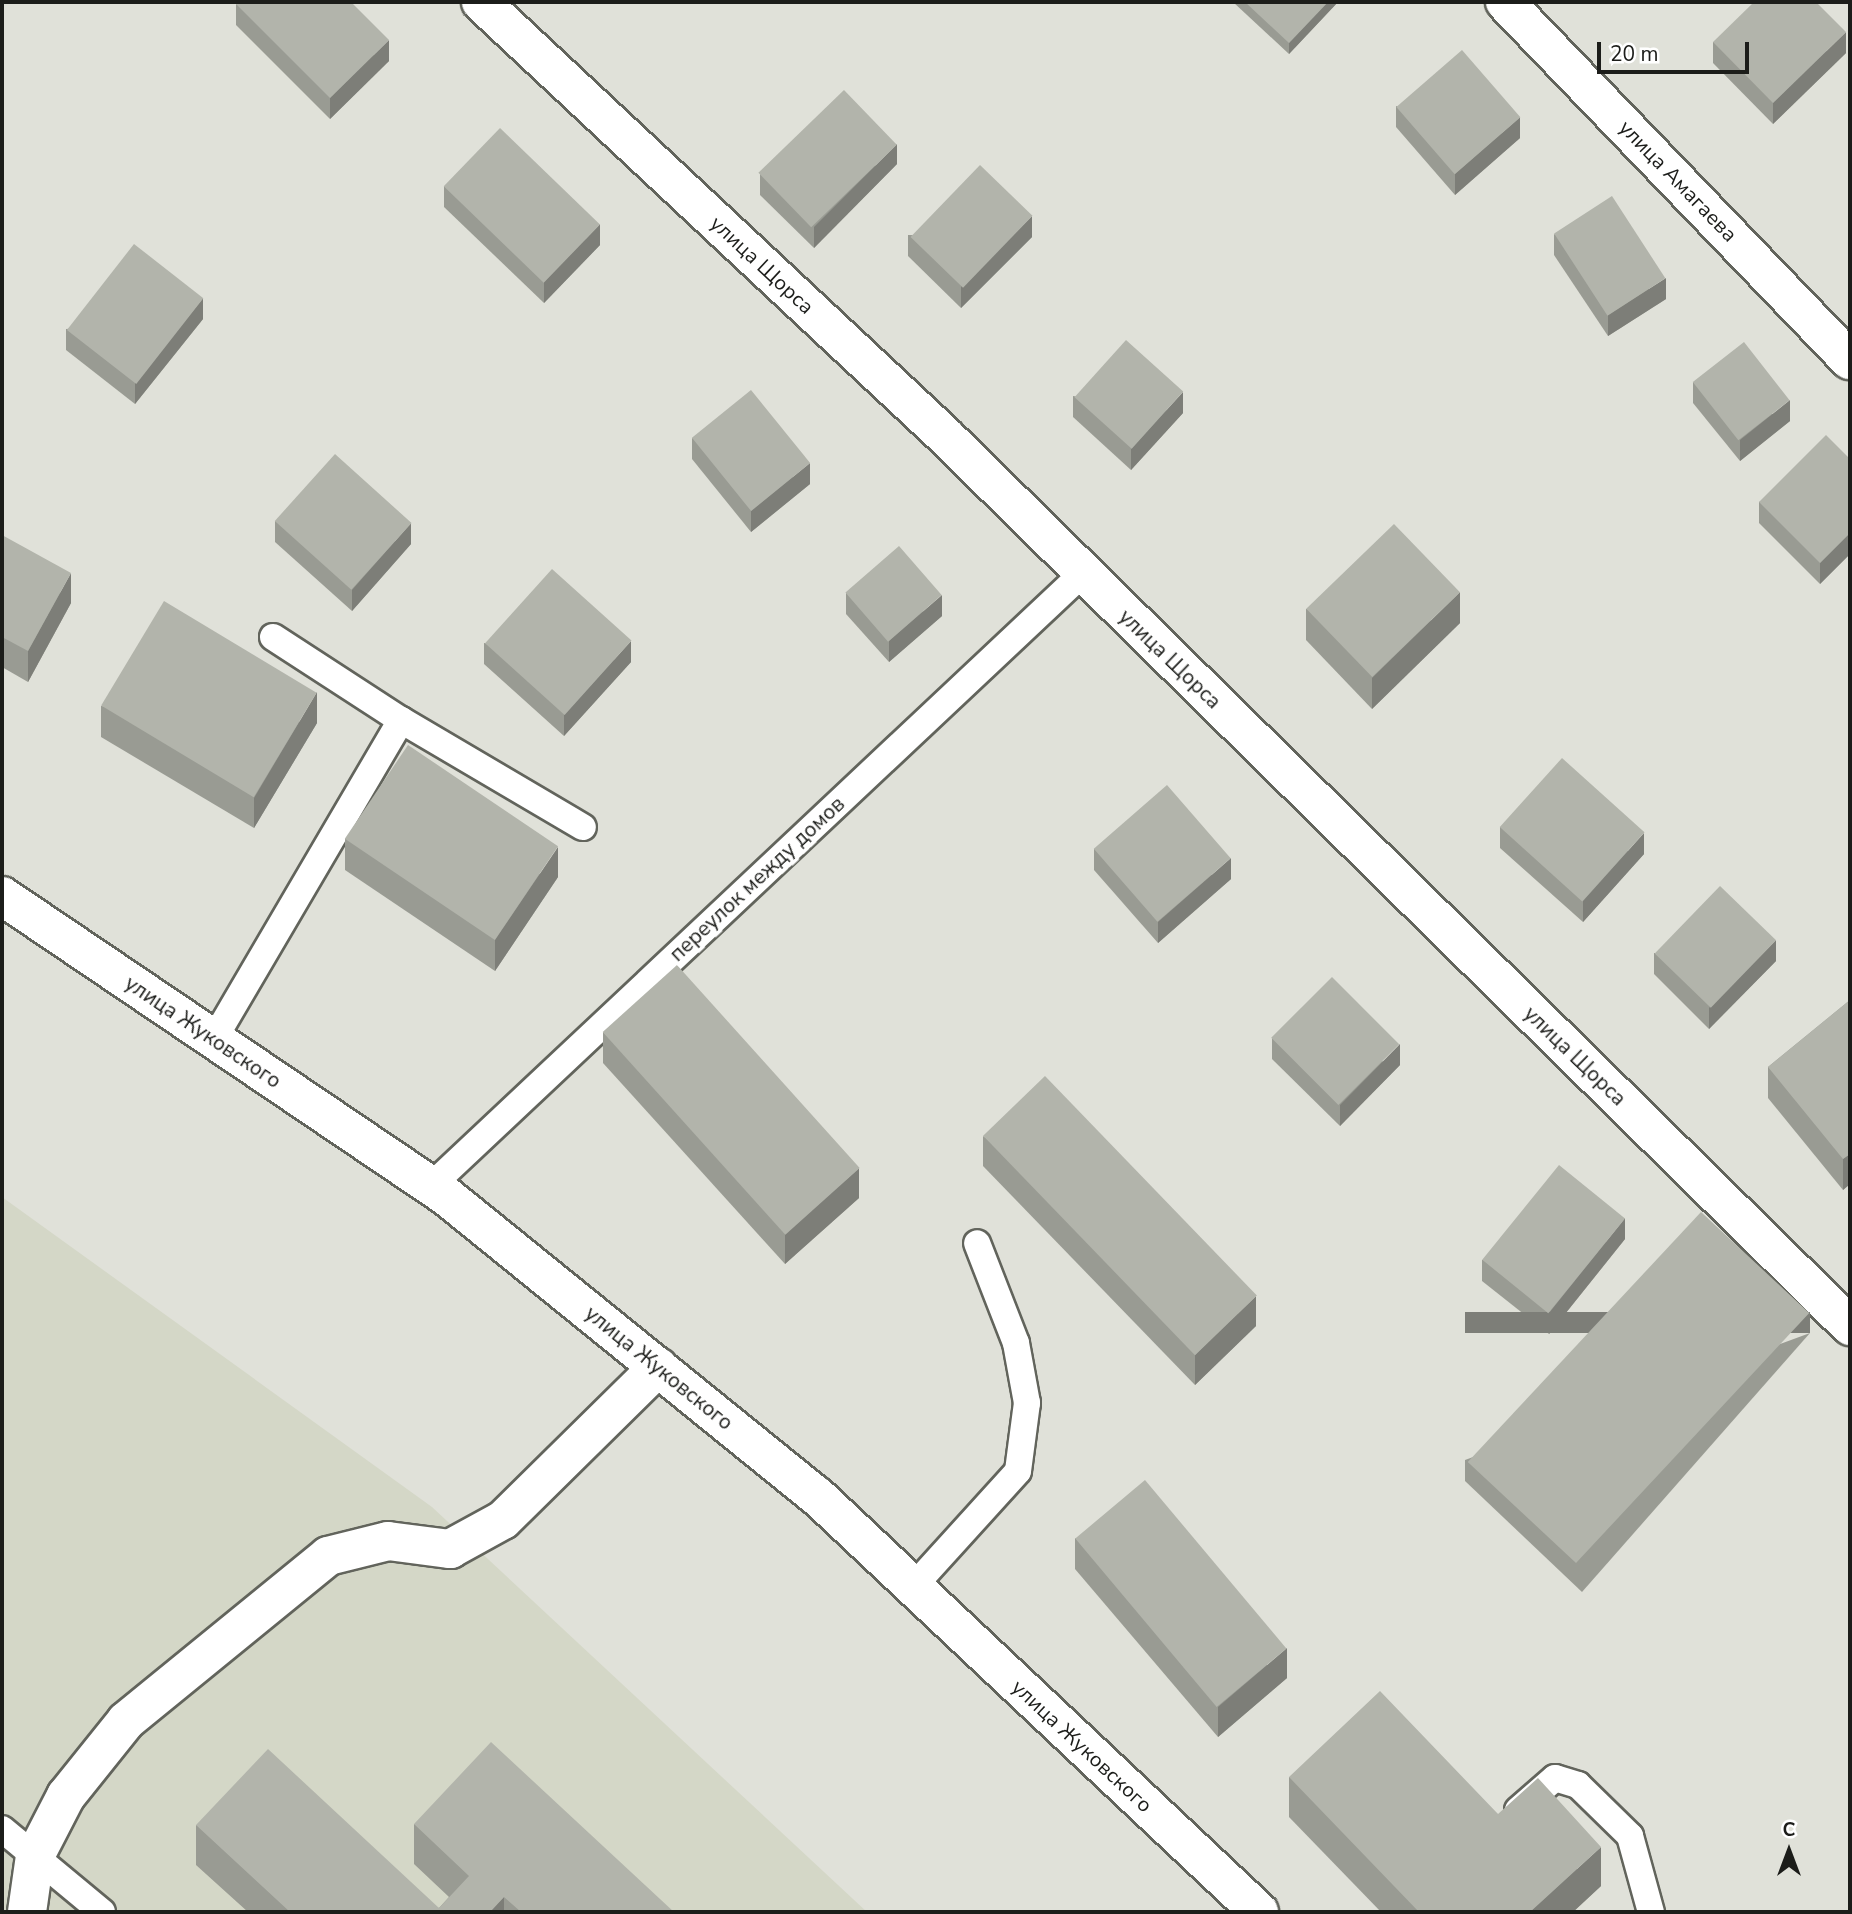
<!DOCTYPE html>
<meta charset="utf-8">
<style>
body{margin:0}
#map{position:relative;width:1852px;height:1914px;overflow:hidden;background:#e0e1d9;font-family:"Nunito Sans",sans-serif}
div>[style]{position:absolute}
[style*='--x']{left:calc(var(--x)*1px);top:calc(var(--y)*1px);width:calc(var(--w)*1px);rotate:calc(var(--a)*1deg)}
.built>*{inset:0;background:#d4d7c7}
.roads{filter:drop-shadow(2px 0 #62645c) drop-shadow(-2px 0 #62645c) drop-shadow(0 2px #62645c) drop-shadow(0 -2px #62645c)}
.lane>*{height:26px;margin:-13px;padding:0 13px;transform-origin:13px;border-radius:13px;background:#fff}
.street>*{height:38px;margin:-19px;padding:0 19px;transform-origin:19px;border-radius:19px;background:#fff}
.secondary>*{height:38px;margin:-19px;padding:0 19px;transform-origin:19px;border-radius:19px;background:#fff}
.wall>*{inset:0;background:#999b93}
.shaded-wall>*{inset:0;background:#7d7e78;transform-origin:0 0}
.building>*{inset:0;background:#b2b4ab;transform-origin:0 0}
span{translate:-50% -50%;white-space:nowrap;text-align:center;line-height:1.15;-webkit-text-stroke:7px #fff;paint-order:stroke}
.street-label{font-size:21px;color:#1c1d1a}
.frame{position:absolute;inset:0;border:4px solid #1c1d1a;pointer-events:none}
.north{position:absolute;left:1754px;top:1816px;width:70px;height:70px;-webkit-text-stroke:5px #fff;paint-order:stroke;rotate:0deg;font-size:19px;font-weight:700;line-height:28px;text-align:center;color:#1c1d1a}
.north::after{content:'';display:block;margin:auto;width:24px;height:32px;background:#1c1d1a;clip-path:polygon(50% 0,100% 100%,50% 72%,0 100%)}
.scale{position:absolute;left:1597px;top:42px;width:152px;height:32px;box-sizing:border-box;border:4px solid #1c1d1a;border-top:0;padding-left:9px;font-size:21px;line-height:24px;white-space:nowrap;color:#1c1d1a;-webkit-text-stroke:5px #fff;paint-order:stroke}
</style>
<div id="map">
<div class="built">
<div style="clip-path:polygon(2px 1197px,432px 1507px,867px 1912px,2px 1912px)"></div>
</div>
<div class="roads">
<div class="lane">
<div style="--x:273;--y:637;--w:153;--a:33"></div>
<div style="--x:214;--y:1039;--w:370;--a:-59.6"></div>
<div style="--x:401;--y:720;--w:211;--a:30.5"></div>
<div style="--x:431;--y:1186;--w:895;--a:-43.23"></div>
<div style="--x:913;--y:1587;--w:156;--a:-47.8"></div>
<div style="--x:1018;--y:1471;--w:69;--a:-82.5"></div>
<div style="--x:1027;--y:1403;--w:61;--a:-100.4"></div>
<div style="--x:1016;--y:1343;--w:107;--a:-111.3"></div>
<div style="--x:1518;--y:1810;--w:49;--a:-40.9"></div>
<div style="--x:1555;--y:1778;--w:24;--a:17"></div>
<div style="--x:1578;--y:1785;--w:73;--a:44.4"></div>
<div style="--x:1630;--y:1836;--w:79;--a:74.6"></div>
<div style="--x:2;--y:1829;--w:130;--a:39.7"></div>
</div>
<div class="street">
<div style="--x:481;--y:2;--w:634;--a:43.08"></div>
<div style="--x:944;--y:435;--w:1271;--a:44.52"></div>
<div style="--x:27;--y:1912;--w:57;--a:-81.9"></div>
<div style="--x:35;--y:1856;--w:68;--a:-62.7"></div>
<div style="--x:66;--y:1796;--w:96;--a:-51.3"></div>
<div style="--x:126;--y:1721;--w:261;--a:-39.2"></div>
<div style="--x:328;--y:1556;--w:62;--a:-14"></div>
<div style="--x:388;--y:1541;--w:63;--a:7.4"></div>
<div style="--x:450;--y:1549;--w:60;--a:-28.7"></div>
<div style="--x:503;--y:1520;--w:218;--a:-44.6"></div>
</div>
<div class="secondary">
<div style="--x:1505;--y:2;--w:497;--a:46.1"></div>
<div style="--x:2;--y:896;--w:536;--a:34.05"></div>
<div style="--x:446;--y:1196;--w:477;--a:39"></div>
<div style="--x:817;--y:1496;--w:607;--a:43.26"></div>
</div>
</div>
<div class="wall">
<div style="clip-path:polygon(1233px 2px,1338px 2px,1289px 54px)"></div>
<div style="clip-path:polygon(236px 4px,389px 61px,330px 119px,236px 25px)"></div>
<div style="clip-path:polygon(1713px 42px,1846px 53px,1773px 124px,1713px 63px)"></div>
<div style="clip-path:polygon(1396px 106px,1520px 138px,1455px 195px,1396px 127px)"></div>
<div style="clip-path:polygon(897px 164px,814px 248px,760px 195px,760px 174px)"></div>
<div style="clip-path:polygon(444px 186px,600px 245px,544px 303px,444px 207px)"></div>
<div style="clip-path:polygon(1554px 234px,1666px 299px,1608px 336px,1554px 255px)"></div>
<div style="clip-path:polygon(908px 235px,1032px 237px,961px 308px,908px 256px)"></div>
<div style="clip-path:polygon(203px 319px,135px 404px,66px 350px,66px 329px)"></div>
<div style="clip-path:polygon(1693px 382px,1790px 421px,1740px 461px,1693px 403px)"></div>
<div style="clip-path:polygon(1073px 396px,1183px 413px,1131px 470px,1073px 417px)"></div>
<div style="clip-path:polygon(692px 438px,810px 484px,751px 532px,692px 459px)"></div>
<div style="clip-path:polygon(1850px 459px,1850px 554px,1820px 584px,1759px 523px,1759px 502px)"></div>
<div style="clip-path:polygon(275px 521px,411px 544px,352px 611px,275px 542px)"></div>
<div style="clip-path:polygon(2px 535px,71px 603px,28px 682px,2px 667px)"></div>
<div style="clip-path:polygon(846px 593px,942px 616px,889px 662px,846px 614px)"></div>
<div style="clip-path:polygon(1306px 609px,1460px 623px,1372px 709px,1306px 640px)"></div>
<div style="clip-path:polygon(484px 643px,631px 662px,564px 736px,484px 664px)"></div>
<div style="clip-path:polygon(101px 706px,317px 723px,254px 828px,101px 737px)"></div>
<div style="clip-path:polygon(1500px 827px,1644px 854px,1583px 922px,1500px 848px)"></div>
<div style="clip-path:polygon(345px 839px,558px 877px,495px 971px,345px 870px)"></div>
<div style="clip-path:polygon(1094px 849px,1231px 879px,1158px 943px,1094px 870px)"></div>
<div style="clip-path:polygon(1654px 953px,1776px 961px,1709px 1029px,1654px 974px)"></div>
<div style="clip-path:polygon(1850px 1000px,1850px 1184px,1843px 1190px,1768px 1098px,1768px 1067px)"></div>
<div style="clip-path:polygon(603px 1032px,859px 1198px,785px 1264px,603px 1063px)"></div>
<div style="clip-path:polygon(1272px 1038px,1400px 1065px,1340px 1126px,1272px 1059px)"></div>
<div style="clip-path:polygon(983px 1136px,1256px 1326px,1195px 1385px,983px 1166px)"></div>
<div style="clip-path:polygon(1625px 1239px,1549px 1334px,1482px 1281px,1482px 1260px)"></div>
<div style="clip-path:polygon(1810px 1333px,1582px 1592px,1465px 1481px,1465px 1460px)"></div>
<div style="clip-path:polygon(1075px 1538px,1287px 1678px,1218px 1737px,1075px 1569px)"></div>
<div style="clip-path:polygon(1289px 1777px,1498px 1814px,1601px 1886px,1573px 1912px,1381px 1912px,1289px 1817px)"></div>
<div style="clip-path:polygon(414px 1824px,674px 1912px,248px 1912px,196px 1865px,196px 1825px,439px 1908px,449px 1897px,414px 1864px)"></div>
</div>
<div class="shaded-wall">
<div style="clip-path:polygon(1328px 2px,1338px 2px,1289px 54px,1289px 43px)"></div>
<div style="clip-path:polygon(1846px 32px,1846px 53px,1773px 124px,1773px 103px)"></div>
<div style="clip-path:polygon(389px 40px,389px 61px,330px 119px,330px 98px)"></div>
<div style="clip-path:polygon(1520px 117px,1520px 138px,1455px 195px,1455px 174px)"></div>
<div style="clip-path:polygon(897px 144px,897px 164px,814px 248px,814px 227px)"></div>
<div style="clip-path:polygon(1032px 216px,1032px 237px,961px 308px,961px 287px)"></div>
<div style="clip-path:polygon(600px 224px,600px 245px,544px 303px,544px 282px)"></div>
<div style="clip-path:polygon(1666px 278px,1666px 299px,1608px 336px,1608px 315px)"></div>
<div style="clip-path:polygon(203px 298px,203px 319px,135px 404px,135px 383px)"></div>
<div style="clip-path:polygon(1183px 392px,1183px 413px,1131px 470px,1131px 449px)"></div>
<div style="clip-path:polygon(1790px 400px,1790px 421px,1740px 461px,1740px 440px)"></div>
<div style="clip-path:polygon(810px 463px,810px 484px,751px 532px,751px 511px)"></div>
<div style="clip-path:polygon(411px 523px,411px 544px,352px 611px,352px 590px)"></div>
<div style="clip-path:polygon(1850px 533px,1850px 554px,1820px 584px,1820px 563px)"></div>
<div style="clip-path:polygon(71px 573px,71px 603px,28px 682px,28px 651px)"></div>
<div style="clip-path:polygon(1460px 592px,1460px 623px,1372px 709px,1372px 678px)"></div>
<div style="clip-path:polygon(942px 595px,942px 616px,889px 662px,889px 641px)"></div>
<div style="clip-path:polygon(631px 641px,631px 662px,564px 736px,564px 715px)"></div>
<div style="clip-path:polygon(317px 692px,317px 723px,254px 828px,254px 798px)"></div>
<div style="clip-path:polygon(1644px 833px,1644px 854px,1583px 922px,1583px 901px)"></div>
<div style="clip-path:polygon(558px 847px,558px 877px,495px 971px,495px 940px)"></div>
<div style="clip-path:polygon(1231px 858px,1231px 879px,1158px 943px,1158px 922px)"></div>
<div style="clip-path:polygon(1776px 940px,1776px 961px,1709px 1029px,1709px 1008px)"></div>
<div style="clip-path:polygon(1400px 1044px,1400px 1065px,1340px 1126px,1340px 1105px)"></div>
<div style="clip-path:polygon(1850px 1154px,1850px 1184px,1843px 1190px,1843px 1159px)"></div>
<div style="clip-path:polygon(859px 1168px,859px 1198px,785px 1264px,785px 1233px)"></div>
<div style="clip-path:polygon(1625px 1218px,1625px 1239px,1549px 1334px,1549px 1313px)"></div>
<div style="clip-path:polygon(1256px 1296px,1256px 1326px,1195px 1385px,1195px 1355px)"></div>
<div style="left:1810px;top:1312px;width:21px;height:345px;rotate:90deg"></div>
<div style="clip-path:polygon(1287px 1648px,1287px 1678px,1218px 1737px,1218px 1707px)"></div>
<div style="clip-path:polygon(1601px 1847px,1601px 1886px,1573px 1912px,1530px 1912px)"></div>
<div style="clip-path:polygon(504px 1897px,504px 1912px,490px 1912px)"></div>
</div>
<div class="building">
<div style="clip-path:polygon(238px 2px,351px 2px,389px 40px,330px 98px,236px 4px)"></div>
<div style="clip-path:polygon(1245px 2px,1328px 2px,1289px 43px)"></div>
<div style="clip-path:polygon(1754px 2px,1816px 2px,1846px 32px,1773px 103px,1713px 42px)"></div>
<div style="left:1462px;top:50px;width:89px;height:87px;rotate:49deg"></div>
<div style="left:844px;top:90px;width:76px;height:119px;rotate:46deg"></div>
<div style="left:500px;top:128px;width:139px;height:81px;rotate:44deg"></div>
<div style="left:980px;top:165px;width:73px;height:100px;rotate:44deg"></div>
<div style="left:1612px;top:196px;width:98px;height:69px;rotate:57deg"></div>
<div style="left:134px;top:244px;width:88px;height:109px;rotate:38deg"></div>
<div style="left:1126px;top:340px;width:77px;height:77px;rotate:42deg"></div>
<div style="left:1744px;top:342px;width:74px;height:65px;rotate:52deg"></div>
<div style="left:751px;top:390px;width:94px;height:76px;rotate:51deg"></div>
<div style="clip-path:polygon(1826px 435px,1850px 459px,1850px 533px,1820px 563px,1759px 502px)"></div>
<div style="left:335px;top:454px;width:103px;height:90px;rotate:42deg"></div>
<div style="left:1394px;top:524px;width:95px;height:122px;rotate:46deg"></div>
<div style="clip-path:polygon(2px 535px,71px 573px,28px 651px,2px 637px)"></div>
<div style="left:899px;top:546px;width:65px;height:71px;rotate:49deg"></div>
<div style="left:552px;top:569px;width:107px;height:100px;rotate:42deg"></div>
<div style="left:164px;top:601px;width:178px;height:122px;rotate:31deg"></div>
<div style="left:408px;top:745px;width:181px;height:113px;rotate:34deg"></div>
<div style="left:1562px;top:758px;width:111px;height:93px;rotate:42deg"></div>
<div style="left:1167px;top:785px;width:97px;height:97px;rotate:49deg"></div>
<div style="left:1720px;top:886px;width:78px;height:94px;rotate:44deg"></div>
<div style="left:677px;top:965px;width:273px;height:100px;rotate:48deg"></div>
<div style="left:1332px;top:977px;width:95px;height:86px;rotate:45deg"></div>
<div style="clip-path:polygon(1850px 1000px,1850px 1154px,1843px 1159px,1768px 1067px)"></div>
<div style="left:1045px;top:1076px;width:305px;height:86px;rotate:46deg"></div>
<div style="left:1559px;top:1165px;width:85px;height:122px;rotate:39deg"></div>
<div style="left:1701px;top:1212px;width:148px;height:342px;rotate:43deg"></div>
<div style="left:1145px;top:1480px;width:220px;height:91px;rotate:50deg"></div>
<div style="clip-path:polygon(1380px 1691px,1498px 1814px,1538px 1778px,1601px 1847px,1530px 1912px,1419px 1912px,1289px 1777px)"></div>
<div style="clip-path:polygon(491px 1742px,674px 1912px,521px 1912px,504px 1897px,490px 1912px,290px 1912px,196px 1825px,268px 1749px,439px 1908px,469px 1876px,414px 1824px)"></div>
</div>
<div class="street-label">
<span style="left:1678px;top:181px;rotate:46deg">улица Амагаева</span>
<span style="left:762px;top:265px;rotate:43deg">улица Щорса</span>
<span style="left:1170px;top:659px;rotate:44deg">улица Щорса</span>
<span style="left:757px;top:879px;rotate:-43deg">переулок между домов</span>
<span style="left:203px;top:1032px;rotate:34deg">улица Жуковского</span>
<span style="left:1575px;top:1056px;rotate:44deg">улица Щорса</span>
<span style="left:659px;top:1368px;rotate:39deg">улица Жуковского</span>
<span style="left:1082px;top:1746px;rotate:43deg">улица Жуковского</span>
</div>
<div class="frame"></div>
<div class="north">С</div>
<div class="scale">20 m</div>
</div>
